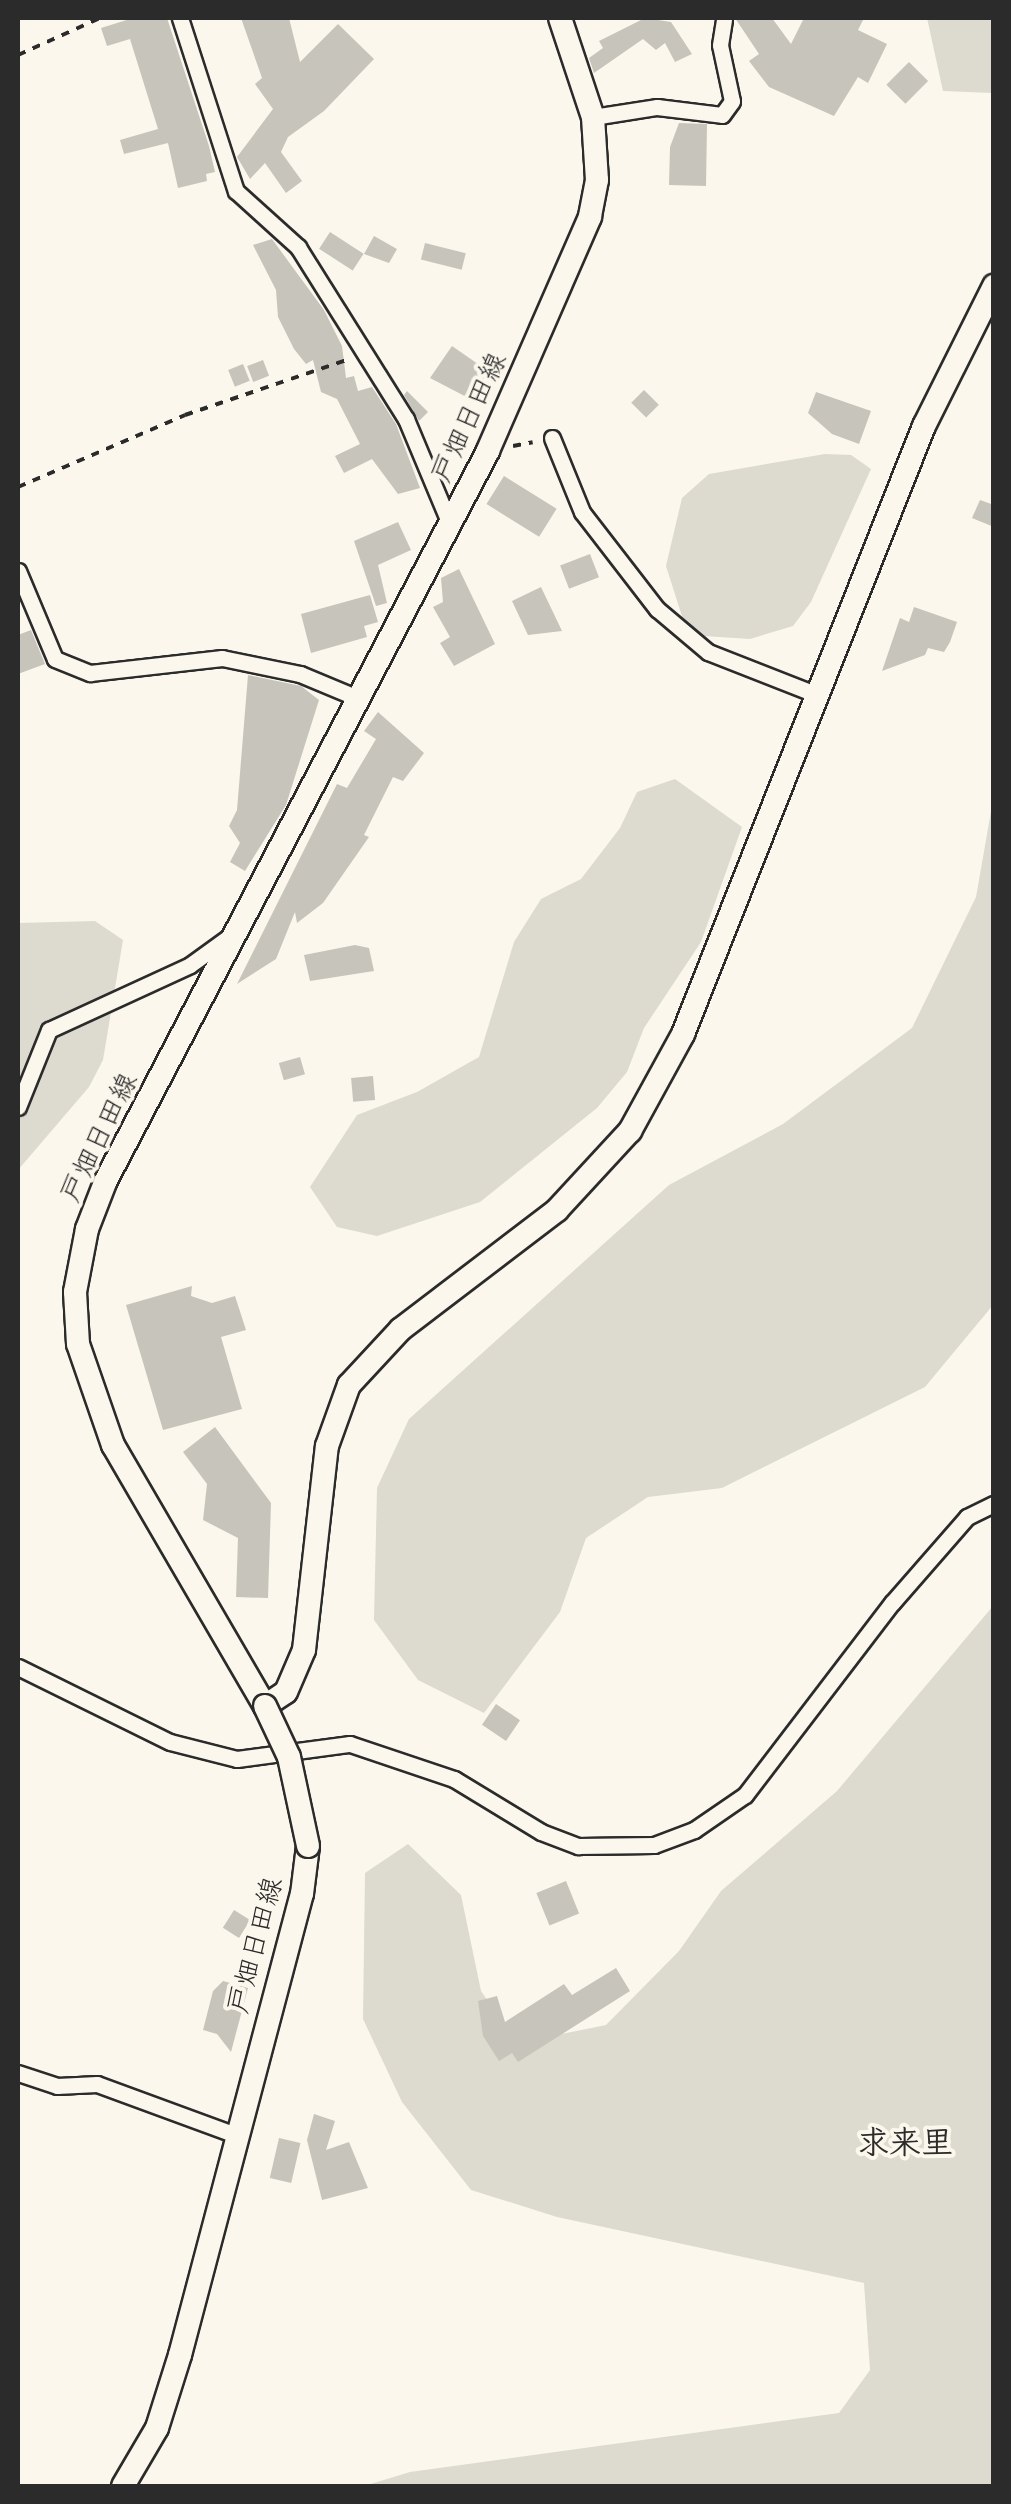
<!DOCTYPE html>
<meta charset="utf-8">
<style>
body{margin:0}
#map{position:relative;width:1011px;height:2504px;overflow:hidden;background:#fbf7ec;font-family:Delius,"Klee One",sans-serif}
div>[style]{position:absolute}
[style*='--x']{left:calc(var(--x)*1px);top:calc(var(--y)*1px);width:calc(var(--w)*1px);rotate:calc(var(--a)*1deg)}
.green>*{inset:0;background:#dddad0}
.building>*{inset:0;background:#c7c4bc;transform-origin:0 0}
.path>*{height:4px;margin-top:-2px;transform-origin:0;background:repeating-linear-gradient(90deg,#2b2b2b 0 8px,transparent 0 16px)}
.roads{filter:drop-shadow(2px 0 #2b2b2b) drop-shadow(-2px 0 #2b2b2b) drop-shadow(0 2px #2b2b2b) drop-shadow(0 -2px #2b2b2b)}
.street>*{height:15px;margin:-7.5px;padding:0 7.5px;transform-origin:7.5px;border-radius:7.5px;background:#fbf7ec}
.secondary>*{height:22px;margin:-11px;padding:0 11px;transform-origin:11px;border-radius:11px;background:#fbf7ec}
.bridges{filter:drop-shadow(2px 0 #2b2b2b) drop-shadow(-2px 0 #2b2b2b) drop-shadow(0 2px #2b2b2b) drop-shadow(0 -2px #2b2b2b)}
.secondary-bridge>*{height:22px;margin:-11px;padding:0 11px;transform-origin:11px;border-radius:11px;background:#fbf7ec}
span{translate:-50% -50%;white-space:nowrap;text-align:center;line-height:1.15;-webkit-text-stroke:8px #fbf7ec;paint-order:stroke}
.street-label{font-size:28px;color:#2b2b2b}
.quarter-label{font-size:32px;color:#2b2b2b;font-weight:700}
.frame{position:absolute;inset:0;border:20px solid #2b2b2b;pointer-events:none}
</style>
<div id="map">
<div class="green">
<div style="clip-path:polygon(927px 18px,993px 18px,993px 93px,943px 91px)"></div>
<div style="clip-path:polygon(825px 454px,851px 455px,871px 469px,811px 602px,793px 626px,750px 639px,688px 635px,666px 566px,682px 498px,709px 474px)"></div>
<div style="clip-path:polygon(675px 779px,742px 827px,701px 942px,644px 1028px,627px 1072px,597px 1108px,480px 1202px,377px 1236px,337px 1227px,310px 1187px,357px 1115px,417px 1092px,479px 1057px,514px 942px,541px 899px,581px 879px,620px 828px,637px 792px)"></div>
<div style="clip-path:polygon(993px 800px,993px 1305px,925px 1387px,722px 1488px,648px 1497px,586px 1538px,560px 1612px,484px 1713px,418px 1680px,374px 1620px,377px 1488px,409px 1419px,669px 1185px,783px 1124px,912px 1028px,976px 897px)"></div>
<div style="clip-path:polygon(95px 921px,123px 940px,103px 1060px,89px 1087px,18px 1170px,18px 923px)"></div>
<div style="clip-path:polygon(993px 1606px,993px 2486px,364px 2486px,410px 2472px,839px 2413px,870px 2370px,864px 2283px,557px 2217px,471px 2190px,402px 2102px,363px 2019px,365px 1873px,408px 1844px,461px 1895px,481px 1991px,517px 2043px,606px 2025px,679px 1951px,721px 1891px,837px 1791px)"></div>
</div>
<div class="building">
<div style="clip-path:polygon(133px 18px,167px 18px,209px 146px,215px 172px,206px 174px,207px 181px,178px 188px,168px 143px,124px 154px,120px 140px,158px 129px,130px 39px,107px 46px,101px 28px)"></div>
<div style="clip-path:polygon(241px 18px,289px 18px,300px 62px,338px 24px,374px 59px,324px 111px,288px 137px,281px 152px,302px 181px,286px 193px,265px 163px,250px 179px,237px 157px,273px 109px,255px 84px,262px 78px)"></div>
<div style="clip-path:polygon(645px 18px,671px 22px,692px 54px,675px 62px,665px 43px,656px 50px,643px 39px,594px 73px,589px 58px,603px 48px,599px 41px)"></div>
<div style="clip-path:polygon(735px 18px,772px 18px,791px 44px,804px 18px,864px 18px,858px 30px,887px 44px,868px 83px,858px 77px,834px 116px,769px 87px,749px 61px,759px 54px)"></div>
<div style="left:909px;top:62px;width:27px;height:32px;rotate:45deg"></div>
<div style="clip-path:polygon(679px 123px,707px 124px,706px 186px,669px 185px,670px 147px)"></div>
<div style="left:330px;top:232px;width:40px;height:20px;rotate:33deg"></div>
<div style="clip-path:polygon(374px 236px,397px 249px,389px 263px,364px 254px)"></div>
<div style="clip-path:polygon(272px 239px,324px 310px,342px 346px,346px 378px,354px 376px,358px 391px,372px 387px,396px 424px,420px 488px,398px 494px,372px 459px,344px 473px,335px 456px,360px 444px,337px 399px,321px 392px,313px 360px,306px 364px,294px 349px,278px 317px,276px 290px,253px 245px)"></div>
<div style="left:425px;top:243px;width:42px;height:17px;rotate:14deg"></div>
<div style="clip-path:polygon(452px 346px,498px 378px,480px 404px,430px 378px)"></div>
<div style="left:263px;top:360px;width:17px;height:17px;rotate:69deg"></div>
<div style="left:243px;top:364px;width:18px;height:16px;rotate:68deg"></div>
<div style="left:644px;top:390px;width:21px;height:18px;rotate:45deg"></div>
<div style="clip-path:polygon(407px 391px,428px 412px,419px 421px,404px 395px)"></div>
<div style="clip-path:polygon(816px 392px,871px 411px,859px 444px,832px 434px,808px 413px)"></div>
<div style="left:504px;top:476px;width:62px;height:33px;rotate:32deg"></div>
<div style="clip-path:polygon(980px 500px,994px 505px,994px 527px,972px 518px)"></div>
<div style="clip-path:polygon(398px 522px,411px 550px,378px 565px,387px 603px,376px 606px,354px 541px)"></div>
<div style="left:590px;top:554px;width:25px;height:32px;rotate:69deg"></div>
<div style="clip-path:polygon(459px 569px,495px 644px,454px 666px,440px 643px,450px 637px,433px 607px,443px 602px,441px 578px)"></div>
<div style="clip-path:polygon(541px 587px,562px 631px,528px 635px,512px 601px)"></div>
<div style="clip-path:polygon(370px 595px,378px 622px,364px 626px,367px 637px,311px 653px,301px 614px)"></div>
<div style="clip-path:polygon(914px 607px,957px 622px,950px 642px,944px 652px,928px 648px,925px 655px,882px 671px,900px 618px,909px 622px)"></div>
<div style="clip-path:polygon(31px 630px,45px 664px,18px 674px,18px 635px)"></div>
<div style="clip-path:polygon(248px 675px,301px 686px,319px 700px,286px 805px,245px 871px,230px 862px,240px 843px,229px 826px,237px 810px)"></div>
<div style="clip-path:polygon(378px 712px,424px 753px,403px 781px,393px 777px,364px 835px,369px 837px,323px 903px,297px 923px,295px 912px,276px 959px,237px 984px,337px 784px,347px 788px,376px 739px,364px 731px)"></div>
<div style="clip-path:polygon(355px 945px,369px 948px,374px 971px,310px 981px,304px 955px)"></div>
<div style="left:300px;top:1057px;width:18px;height:22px;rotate:74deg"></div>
<div style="left:373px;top:1076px;width:24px;height:22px;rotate:85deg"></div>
<div style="clip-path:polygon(192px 1286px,191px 1296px,212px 1303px,235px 1296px,246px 1330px,221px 1337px,242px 1409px,163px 1430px,126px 1305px)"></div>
<div style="clip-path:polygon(215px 1427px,271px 1503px,268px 1598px,236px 1597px,238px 1538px,203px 1520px,207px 1484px,183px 1452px)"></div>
<div style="left:496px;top:1704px;width:29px;height:25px;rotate:34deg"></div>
<div style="left:566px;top:1881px;width:35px;height:32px;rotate:68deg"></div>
<div style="left:234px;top:1910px;width:19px;height:21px;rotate:32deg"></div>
<div style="clip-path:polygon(616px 1968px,630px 1991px,518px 2062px,512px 2053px,499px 2061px,483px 2036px,478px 2001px,497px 1996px,505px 2022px,564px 1984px,572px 1995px)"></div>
<div style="clip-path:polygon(223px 1981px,248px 1988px,231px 2052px,217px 2034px,203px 2030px,213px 1991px)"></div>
<div style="clip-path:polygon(314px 2114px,335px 2121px,326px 2150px,349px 2142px,368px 2188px,322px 2200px,307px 2140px)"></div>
<div style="left:279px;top:2138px;width:22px;height:41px;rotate:13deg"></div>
</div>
<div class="path">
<div style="--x:18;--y:55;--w:90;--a:-24.3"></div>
<div style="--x:513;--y:446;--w:20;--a:-11"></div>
<div style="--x:18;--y:487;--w:182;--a:-23.3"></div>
<div style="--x:185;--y:415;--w:171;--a:-18.8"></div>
</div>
<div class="roads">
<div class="street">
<div style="--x:180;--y:18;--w:182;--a:72.1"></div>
<div style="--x:236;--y:191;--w:84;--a:42.1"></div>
<div style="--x:298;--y:247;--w:203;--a:57.9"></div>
<div style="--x:406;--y:419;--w:114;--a:67.3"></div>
<div style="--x:593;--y:117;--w:65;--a:-8.9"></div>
<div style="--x:657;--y:107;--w:65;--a:7"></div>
<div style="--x:722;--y:115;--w:17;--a:-54"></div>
<div style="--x:732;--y:101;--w:57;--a:-102.1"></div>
<div style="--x:720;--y:45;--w:26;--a:-81"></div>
<div style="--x:552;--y:438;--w:80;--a:67.9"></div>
<div style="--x:582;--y:512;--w:123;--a:52.3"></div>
<div style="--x:657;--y:609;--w:67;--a:40.1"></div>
<div style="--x:708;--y:652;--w:115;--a:21.4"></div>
<div style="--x:18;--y:571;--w:95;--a:67.2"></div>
<div style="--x:55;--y:659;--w:38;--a:22"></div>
<div style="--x:90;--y:673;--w:133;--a:-6.5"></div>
<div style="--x:222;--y:658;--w:80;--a:11.6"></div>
<div style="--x:300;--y:674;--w:65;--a:22.6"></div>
<div style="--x:18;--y:1107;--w:83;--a:-68.1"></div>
<div style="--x:49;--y:1030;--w:155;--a:-24.7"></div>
<div style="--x:190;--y:965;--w:49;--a:-35.9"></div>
<div style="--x:18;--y:1667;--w:169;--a:26.3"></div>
<div style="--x:170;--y:1742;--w:69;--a:14.2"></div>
<div style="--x:237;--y:1759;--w:114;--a:-7.6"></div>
<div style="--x:350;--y:1744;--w:110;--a:18.6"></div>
<div style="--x:454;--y:1779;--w:102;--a:31.3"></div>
<div style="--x:541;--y:1832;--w:40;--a:21"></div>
<div style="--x:578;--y:1846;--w:76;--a:-0.8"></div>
<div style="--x:654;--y:1845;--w:43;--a:-20.6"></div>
<div style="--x:694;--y:1830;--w:62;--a:-34.5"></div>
<div style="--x:745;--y:1795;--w:242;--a:-52.6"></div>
<div style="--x:892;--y:1603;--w:114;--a:-48.9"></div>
<div style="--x:967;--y:1517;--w:30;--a:-26"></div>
<div style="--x:18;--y:2073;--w:41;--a:18.4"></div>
<div style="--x:57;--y:2086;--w:40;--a:-2.9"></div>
<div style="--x:97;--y:2084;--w:145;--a:20.2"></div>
</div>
<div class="secondary">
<div style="--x:560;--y:18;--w:104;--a:71.6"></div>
<div style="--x:593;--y:117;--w:63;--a:86.4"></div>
<div style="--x:597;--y:180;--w:38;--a:101"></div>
<div style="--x:590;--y:217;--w:255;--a:113.6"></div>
<div style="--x:488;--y:451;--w:823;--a:117.65"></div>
<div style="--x:106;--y:1180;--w:53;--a:111.2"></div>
<div style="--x:87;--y:1229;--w:64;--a:100.8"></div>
<div style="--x:75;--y:1292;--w:52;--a:86.7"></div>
<div style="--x:78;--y:1344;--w:107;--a:70.9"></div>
<div style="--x:113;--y:1445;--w:302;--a:59.8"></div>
<div style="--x:265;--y:1706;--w:25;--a:-34"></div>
<div style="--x:286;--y:1692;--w:46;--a:-66.8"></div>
<div style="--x:304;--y:1650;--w:205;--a:-83.6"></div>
<div style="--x:327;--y:1446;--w:65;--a:-70.2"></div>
<div style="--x:349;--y:1385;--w:76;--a:-47.1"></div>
<div style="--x:401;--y:1329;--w:196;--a:-37.3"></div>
<div style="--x:557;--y:1210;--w:108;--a:-47.3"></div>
<div style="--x:630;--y:1131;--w:111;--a:-61.3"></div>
<div style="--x:683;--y:1034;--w:654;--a:-68.38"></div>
<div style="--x:924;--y:426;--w:157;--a:-63.4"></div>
<div style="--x:123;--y:2486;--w:67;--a:-59.6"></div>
<div style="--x:157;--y:2428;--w:77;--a:-72.5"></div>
<div style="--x:180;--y:2355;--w:477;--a:-75.2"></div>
<div style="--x:302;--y:1894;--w:48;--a:-82.9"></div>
</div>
</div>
<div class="bridges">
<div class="secondary-bridge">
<div style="--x:265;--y:1706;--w:56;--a:64.8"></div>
<div style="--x:289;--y:1757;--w:91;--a:77.9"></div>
</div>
</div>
<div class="street-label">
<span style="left:468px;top:417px;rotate:-65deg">戸畑日田線</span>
<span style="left:98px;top:1137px;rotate:-64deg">戸畑日田線</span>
<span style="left:254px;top:1945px;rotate:-75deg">戸畑日田線</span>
</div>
<div class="quarter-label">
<span style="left:905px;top:2142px">求来里</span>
</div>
<div class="frame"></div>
</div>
